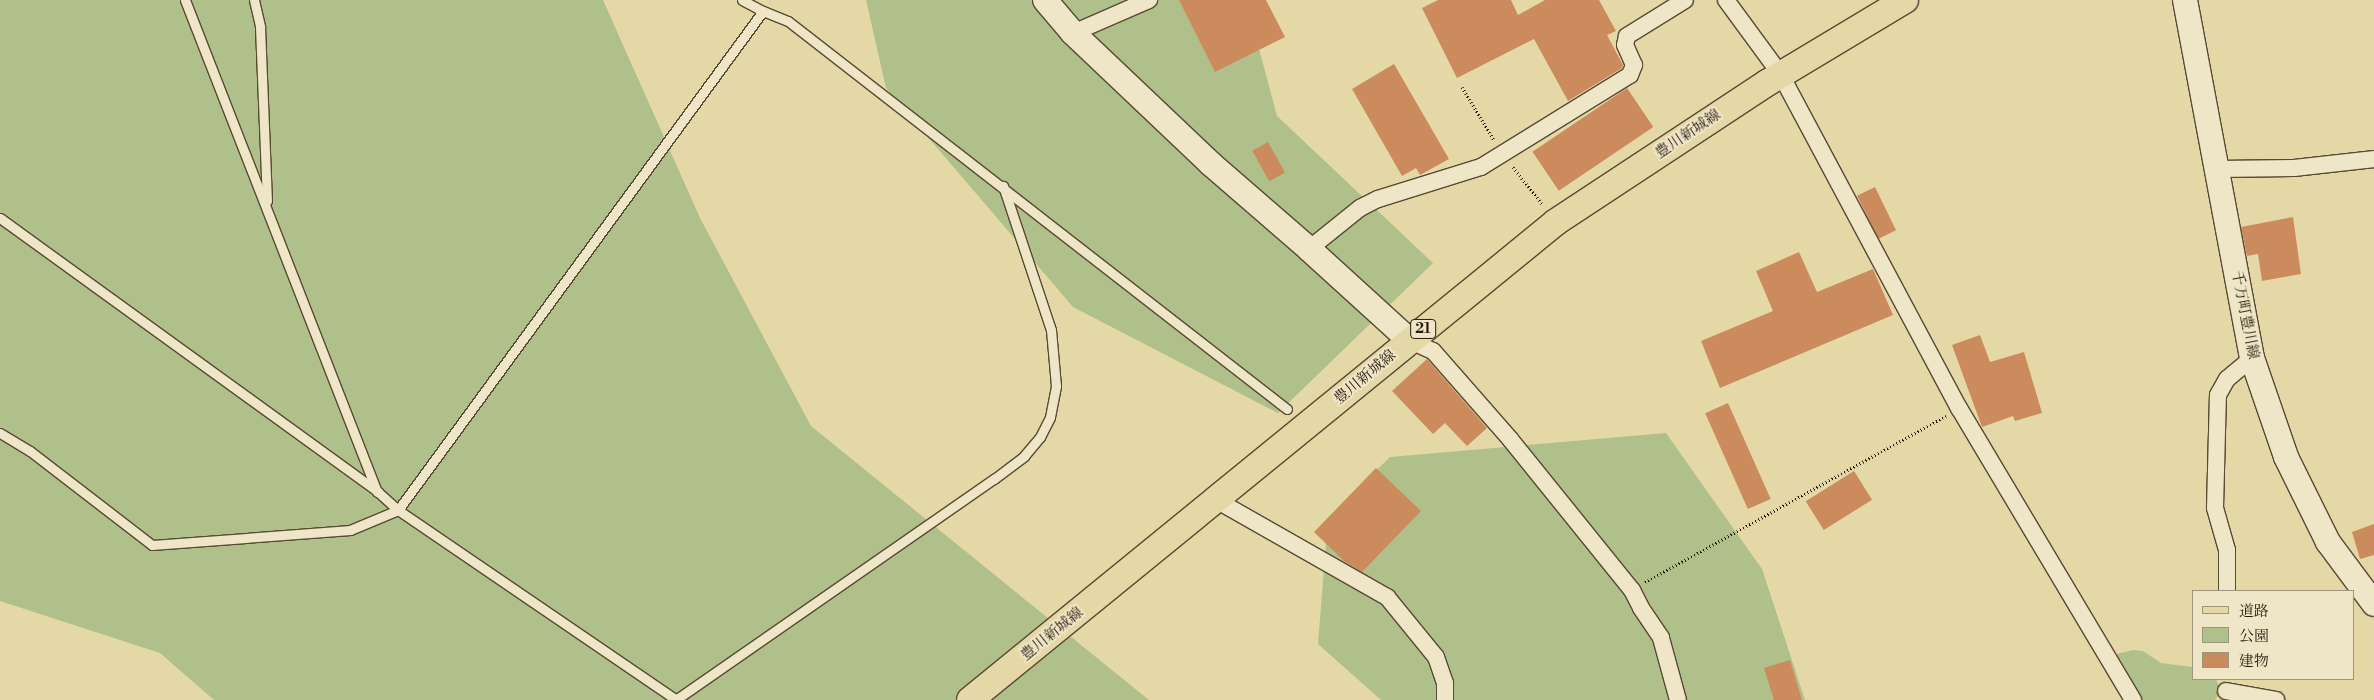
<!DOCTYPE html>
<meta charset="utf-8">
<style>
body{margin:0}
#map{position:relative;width:2374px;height:700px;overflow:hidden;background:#e5d8a7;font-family:"Libre Bodoni","Noto Serif JP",serif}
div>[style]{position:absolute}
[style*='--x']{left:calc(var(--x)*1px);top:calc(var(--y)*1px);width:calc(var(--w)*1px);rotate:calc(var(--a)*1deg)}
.green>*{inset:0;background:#afc08b}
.building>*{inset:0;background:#cb8b5d;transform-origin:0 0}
.path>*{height:3px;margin-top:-1.5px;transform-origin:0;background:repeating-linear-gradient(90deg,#29190e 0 1px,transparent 0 3.5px)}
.roads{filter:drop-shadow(1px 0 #584934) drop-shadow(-1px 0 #584934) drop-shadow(0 1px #584934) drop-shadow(0 -1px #584934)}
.lane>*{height:9px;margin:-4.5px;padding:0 4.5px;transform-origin:4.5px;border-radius:4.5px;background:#eee6c6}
.street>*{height:16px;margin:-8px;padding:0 8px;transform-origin:8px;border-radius:8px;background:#eee6c6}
.secondary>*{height:24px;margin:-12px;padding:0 12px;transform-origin:12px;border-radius:12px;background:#eee6c6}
.primary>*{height:26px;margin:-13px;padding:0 13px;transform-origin:13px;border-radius:13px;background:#e5d8a7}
span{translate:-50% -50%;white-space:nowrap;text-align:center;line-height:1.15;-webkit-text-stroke:4px #eee6c6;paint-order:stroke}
.shield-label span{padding:1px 4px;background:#eee6c6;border:1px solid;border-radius:4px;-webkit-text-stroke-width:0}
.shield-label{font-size:14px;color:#29190e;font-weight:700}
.street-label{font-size:15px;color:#29190e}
.legend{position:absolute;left:2192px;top:590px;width:162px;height:90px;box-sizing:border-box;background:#eee6c6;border:1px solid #9f947c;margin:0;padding:6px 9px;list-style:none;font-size:15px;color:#29190e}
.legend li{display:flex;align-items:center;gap:10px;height:25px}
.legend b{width:25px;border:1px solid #9f947c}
</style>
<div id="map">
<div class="green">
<div style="clip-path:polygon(0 0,603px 0,700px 218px,811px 426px,1149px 700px,214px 700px,160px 653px,0 601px)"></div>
<div style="clip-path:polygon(866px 0,1246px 0,1277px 116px,1433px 263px,1278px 413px,1073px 307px,886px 88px)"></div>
<div style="clip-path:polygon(1666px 433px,1762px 569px,1805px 700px,1381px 700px,1318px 644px,1328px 518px,1390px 457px)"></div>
<div style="clip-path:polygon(2133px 650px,2143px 651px,2161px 663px,2193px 667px,2193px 679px,2216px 679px,2221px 691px,2215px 700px,2140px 700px,2116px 659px,2117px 654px)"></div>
</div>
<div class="building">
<div style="clip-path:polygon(1179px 0,1266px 0,1285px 37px,1215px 72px)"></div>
<div style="clip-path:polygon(1438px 0,1511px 0,1518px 15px,1545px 0,1599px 0,1616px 31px,1607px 35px,1623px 65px,1622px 68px,1568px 101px,1534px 39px,1457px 78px,1422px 8px)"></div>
<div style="clip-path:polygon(1394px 64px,1449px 159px,1420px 175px,1416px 168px,1402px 176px,1352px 89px)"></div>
<div style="left:1627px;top:88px;width:47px;height:114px;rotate:56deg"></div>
<div style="left:1268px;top:142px;width:35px;height:18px;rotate:61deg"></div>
<div style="left:1875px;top:187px;width:48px;height:20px;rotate:64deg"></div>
<div style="clip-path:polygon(2293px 217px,2301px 274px,2262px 281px,2258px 254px,2247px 256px,2241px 227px)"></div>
<div style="clip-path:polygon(1799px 252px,1817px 292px,1873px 269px,1893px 315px,1720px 388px,1701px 341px,1773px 311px,1756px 271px)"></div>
<div style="clip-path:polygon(1980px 335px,1990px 362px,2024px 352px,2042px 413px,2015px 421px,2013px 416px,1982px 427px,1952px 345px)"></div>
<div style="clip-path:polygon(1427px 359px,1487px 428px,1467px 446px,1445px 423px,1433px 434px,1392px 391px)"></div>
<div style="left:1728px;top:403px;width:105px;height:25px;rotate:66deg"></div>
<div style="clip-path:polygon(1376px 468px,1421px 511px,1362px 572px,1344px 561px,1314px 532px)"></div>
<div style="left:1854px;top:471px;width:34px;height:57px;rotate:58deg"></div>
<div style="clip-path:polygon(2374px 524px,2374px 555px,2360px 559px,2352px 532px)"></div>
<div style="clip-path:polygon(1790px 660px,1802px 700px,1774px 700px,1764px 668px)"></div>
</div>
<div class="path">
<div style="--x:1462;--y:87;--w:62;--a:58.9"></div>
<div style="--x:1513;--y:167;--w:48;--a:51.7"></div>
<div style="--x:1645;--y:582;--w:344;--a:-28.9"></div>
</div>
<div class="roads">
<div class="lane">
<div style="--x:185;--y:0;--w:528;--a:68.68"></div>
<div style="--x:254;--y:0;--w:28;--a:77"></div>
<div style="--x:260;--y:27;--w:174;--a:87.7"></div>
<div style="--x:742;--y:0;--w:24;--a:28"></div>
<div style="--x:763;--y:11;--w:27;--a:22"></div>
<div style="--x:788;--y:21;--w:632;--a:37.87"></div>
<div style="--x:0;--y:218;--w:467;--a:35.9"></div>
<div style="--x:378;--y:492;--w:27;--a:42"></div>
<div style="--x:398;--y:510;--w:338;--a:34.3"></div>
<div style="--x:0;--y:433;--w:35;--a:31"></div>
<div style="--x:30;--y:451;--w:154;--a:37.6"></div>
<div style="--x:152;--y:545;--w:199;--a:-4.3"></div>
<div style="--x:350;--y:530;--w:52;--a:-22.6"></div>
<div style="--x:398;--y:510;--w:618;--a:-53.82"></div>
<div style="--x:677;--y:699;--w:386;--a:-34.8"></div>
<div style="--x:994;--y:479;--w:38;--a:-37"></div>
<div style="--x:1024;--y:456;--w:25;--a:-50"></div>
<div style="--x:1040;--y:437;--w:22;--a:-63"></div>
<div style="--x:1050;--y:417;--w:32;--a:-79"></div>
<div style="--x:1056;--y:386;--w:56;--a:-95.1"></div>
<div style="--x:1051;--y:330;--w:152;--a:-108.4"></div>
</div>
<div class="street">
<div style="--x:1726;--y:0;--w:93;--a:53.7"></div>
<div style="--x:1781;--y:75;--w:378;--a:61.9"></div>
<div style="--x:1959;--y:408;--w:340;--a:59.2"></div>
<div style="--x:1073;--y:33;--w:83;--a:-23.5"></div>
<div style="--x:2218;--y:169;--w:76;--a:-0.8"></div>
<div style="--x:2294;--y:168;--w:81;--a:-6.4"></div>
<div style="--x:1309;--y:249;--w:65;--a:-38.8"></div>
<div style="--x:1360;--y:208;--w:20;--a:-27"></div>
<div style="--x:1378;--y:199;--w:108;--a:-17.3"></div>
<div style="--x:1481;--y:167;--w:175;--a:-31.7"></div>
<div style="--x:1630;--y:75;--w:11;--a:-68"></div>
<div style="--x:1634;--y:65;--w:22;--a:-114"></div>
<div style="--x:1625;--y:45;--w:9;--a:-77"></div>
<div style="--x:1627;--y:36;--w:68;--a:-31.8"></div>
<div style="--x:1409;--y:340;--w:26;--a:25"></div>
<div style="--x:1433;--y:351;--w:117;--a:48.8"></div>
<div style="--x:1510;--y:439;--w:194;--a:51.1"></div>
<div style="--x:1632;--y:590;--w:20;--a:63"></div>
<div style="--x:1641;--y:608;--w:36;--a:56"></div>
<div style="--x:1661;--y:638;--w:64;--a:74.7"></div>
<div style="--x:1216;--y:500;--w:197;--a:29.6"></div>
<div style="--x:1387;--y:597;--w:77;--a:50.8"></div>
<div style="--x:1436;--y:657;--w:28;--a:71"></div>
<div style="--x:1445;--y:683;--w:17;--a:90"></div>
<div style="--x:2227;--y:591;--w:41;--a:-90"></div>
<div style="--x:2227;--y:550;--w:44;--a:-105.9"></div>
<div style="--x:2215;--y:508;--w:113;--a:-88.5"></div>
<div style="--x:2218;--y:395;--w:18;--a:-61"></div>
<div style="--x:2227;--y:379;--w:33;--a:-40"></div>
<div style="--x:2226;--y:691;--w:51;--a:10.2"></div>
</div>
<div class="secondary">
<div style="--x:1045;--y:0;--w:43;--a:49.7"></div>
<div style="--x:1073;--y:33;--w:190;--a:43.5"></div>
<div style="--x:1211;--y:164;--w:130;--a:40.9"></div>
<div style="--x:1309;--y:249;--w:135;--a:42.3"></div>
<div style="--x:2185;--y:0;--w:364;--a:79.4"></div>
<div style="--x:2252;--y:358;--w:105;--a:71"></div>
<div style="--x:2286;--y:457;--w:95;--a:63.7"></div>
<div style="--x:2328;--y:542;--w:77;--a:53.4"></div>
</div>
<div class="primary">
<div style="--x:970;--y:700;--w:756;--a:-39.2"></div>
<div style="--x:1556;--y:222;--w:253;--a:-33.4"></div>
<div style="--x:1767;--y:83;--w:161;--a:-31"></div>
</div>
</div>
<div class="shield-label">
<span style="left:1423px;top:329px">21</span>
</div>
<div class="street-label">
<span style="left:1688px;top:134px;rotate:-34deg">豊川新城線</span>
<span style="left:2245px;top:315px;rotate:79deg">千万町豊川線</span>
<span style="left:1365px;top:377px;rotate:-40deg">豊川新城線</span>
<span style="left:1052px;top:634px;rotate:-39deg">豊川新城線</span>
</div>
<ul class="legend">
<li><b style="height:6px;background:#e5d8a7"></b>道路</li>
<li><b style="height:14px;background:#afc08b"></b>公園</li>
<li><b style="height:14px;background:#cb8b5d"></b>建物</li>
</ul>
</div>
